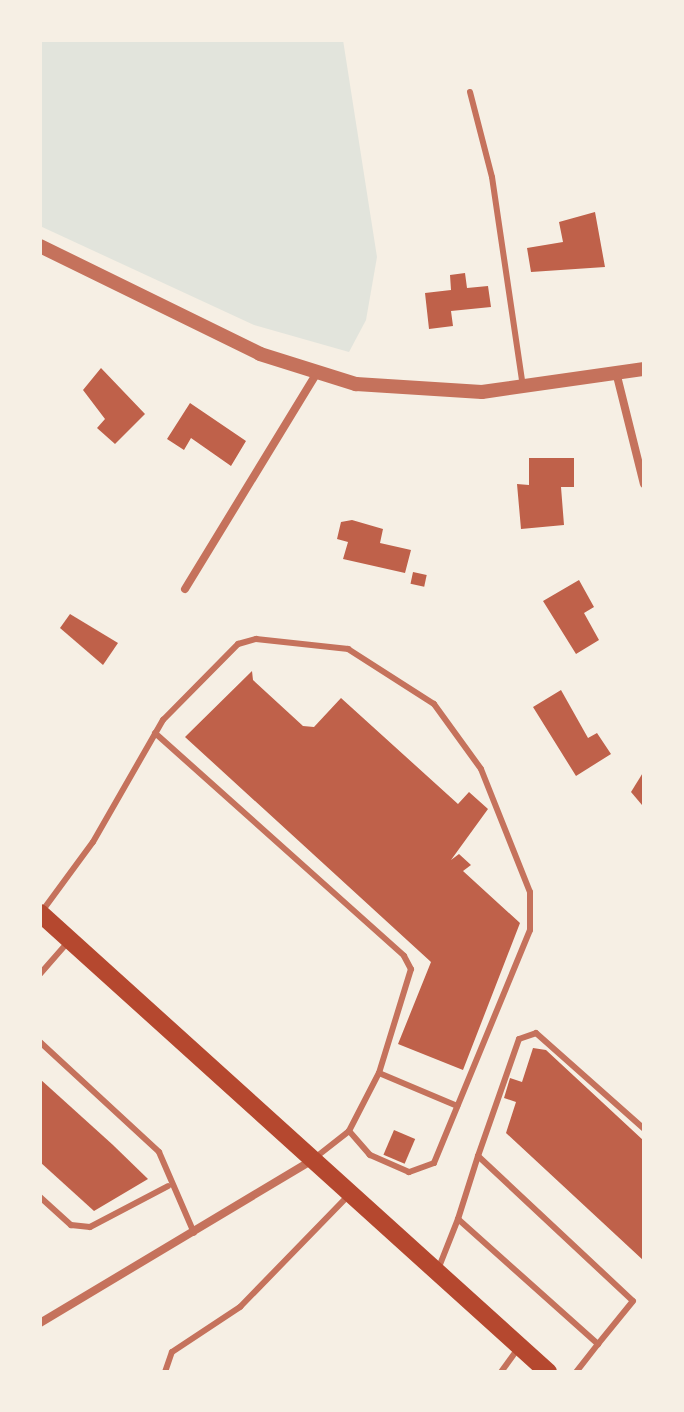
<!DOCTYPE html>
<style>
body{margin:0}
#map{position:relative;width:684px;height:1412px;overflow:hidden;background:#f6efe4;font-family:Poppins,sans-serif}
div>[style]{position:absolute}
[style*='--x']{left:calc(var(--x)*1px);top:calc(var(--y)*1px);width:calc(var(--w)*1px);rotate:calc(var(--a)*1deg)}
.green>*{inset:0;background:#e2e4dc}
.building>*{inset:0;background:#bf614a;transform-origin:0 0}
.service>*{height:6px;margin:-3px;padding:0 3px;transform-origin:3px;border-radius:3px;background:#c5725c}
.minor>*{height:8px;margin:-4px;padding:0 4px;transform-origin:4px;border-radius:4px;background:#c5725c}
.tertiary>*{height:14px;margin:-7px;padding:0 7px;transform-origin:7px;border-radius:7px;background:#c5725c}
.primary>*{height:18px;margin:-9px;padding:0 9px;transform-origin:9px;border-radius:9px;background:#b5482f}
span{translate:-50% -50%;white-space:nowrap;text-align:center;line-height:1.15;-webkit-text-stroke:7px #f6efe4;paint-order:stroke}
.frame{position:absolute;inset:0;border:42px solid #f6efe4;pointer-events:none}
</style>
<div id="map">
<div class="green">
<div style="clip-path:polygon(40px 40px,343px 40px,377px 257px,366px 320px,349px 352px,254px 325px,40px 226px)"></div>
</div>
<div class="building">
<div style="clip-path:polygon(595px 212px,605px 267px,531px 272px,527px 248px,563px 242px,559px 222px)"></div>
<div style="clip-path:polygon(465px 273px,467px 288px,488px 286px,491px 307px,451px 311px,453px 326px,429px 329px,425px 293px,451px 290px,450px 275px)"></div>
<div style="clip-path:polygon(101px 368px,145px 414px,115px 444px,97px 428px,105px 419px,83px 390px)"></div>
<div style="clip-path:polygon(190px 403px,246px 441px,231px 466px,191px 438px,184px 450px,167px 439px)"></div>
<div style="clip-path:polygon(529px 458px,574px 458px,574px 487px,561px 487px,564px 525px,521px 529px,517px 484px,529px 485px)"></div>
<div style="clip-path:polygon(352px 520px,383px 529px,380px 543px,411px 550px,405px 573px,343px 559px,348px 542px,337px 539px,341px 522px)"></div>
<div style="left:413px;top:572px;width:14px;height:12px;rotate:12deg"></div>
<div style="clip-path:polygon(579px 580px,594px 607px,584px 613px,599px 640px,576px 654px,543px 601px)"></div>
<div style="clip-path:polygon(70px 614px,118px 643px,103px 665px,60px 628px)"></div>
<div style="clip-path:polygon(252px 671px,253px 680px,303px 726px,314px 727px,341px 698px,458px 804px,469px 792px,488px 809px,451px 860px,459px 854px,471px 865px,463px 871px,520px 923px,463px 1070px,398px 1044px,431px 962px,185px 737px)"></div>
<div style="clip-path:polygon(561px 690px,588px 738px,597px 733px,611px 754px,576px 776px,533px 707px)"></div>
<div style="clip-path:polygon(644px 771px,644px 803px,642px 805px,631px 792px)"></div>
<div style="clip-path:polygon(533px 1048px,546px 1050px,644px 1141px,644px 1261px,506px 1133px,516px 1102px,504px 1098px,510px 1078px,522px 1082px)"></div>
<div style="clip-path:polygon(40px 1079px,113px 1145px,148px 1179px,94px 1211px,40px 1162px)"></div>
<div style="left:394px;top:1130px;width:23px;height:27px;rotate:23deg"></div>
</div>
<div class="service">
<div style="--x:470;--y:92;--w:88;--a:75.5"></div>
<div style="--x:492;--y:177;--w:212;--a:81.6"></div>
<div style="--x:155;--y:733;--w:334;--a:41.8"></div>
<div style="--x:404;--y:956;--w:15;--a:62"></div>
<div style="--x:411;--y:969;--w:109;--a:107.1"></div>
<div style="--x:43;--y:910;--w:84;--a:-53.7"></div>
<div style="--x:93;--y:842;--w:141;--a:-60.2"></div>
<div style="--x:163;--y:720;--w:107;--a:-45.4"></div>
<div style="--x:238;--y:644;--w:19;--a:-16"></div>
<div style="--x:256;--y:639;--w:93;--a:6.2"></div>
<div style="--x:348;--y:649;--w:102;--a:32.6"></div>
<div style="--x:434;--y:704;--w:80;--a:54.1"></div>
<div style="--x:481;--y:769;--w:132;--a:68.3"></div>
<div style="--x:530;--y:892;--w:38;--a:90"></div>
<div style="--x:530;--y:930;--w:252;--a:112.4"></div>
<div style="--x:434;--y:1163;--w:27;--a:160"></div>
<div style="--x:409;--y:1172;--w:43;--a:-156.4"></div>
<div style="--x:370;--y:1155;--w:32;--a:-131"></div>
<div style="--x:40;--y:974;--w:43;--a:-48.8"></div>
<div style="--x:40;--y:1042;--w:162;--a:42.7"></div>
<div style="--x:159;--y:1152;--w:88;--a:66.6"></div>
<div style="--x:478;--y:1156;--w:124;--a:-70.7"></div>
<div style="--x:519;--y:1039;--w:18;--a:-19"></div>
<div style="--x:536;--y:1033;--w:144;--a:41.6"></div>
<div style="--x:316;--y:1157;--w:42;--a:-38.2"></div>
<div style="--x:349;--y:1131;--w:65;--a:-62.7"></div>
<div style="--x:379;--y:1073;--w:85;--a:22.9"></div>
<div style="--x:40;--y:1197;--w:42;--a:42.1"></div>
<div style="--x:71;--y:1225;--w:19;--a:6"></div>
<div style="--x:90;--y:1227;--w:88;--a:-27.7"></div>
<div style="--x:458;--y:1219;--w:66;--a:-72.4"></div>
<div style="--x:478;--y:1156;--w:212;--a:43.1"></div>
<div style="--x:633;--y:1301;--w:55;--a:129.1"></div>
<div style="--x:439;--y:1267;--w:52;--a:-68.4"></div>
<div style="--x:458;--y:1219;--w:188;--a:41.8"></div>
<div style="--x:598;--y:1344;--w:36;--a:128"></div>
<div style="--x:165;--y:1372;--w:21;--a:-71"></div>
<div style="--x:172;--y:1352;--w:82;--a:-33.5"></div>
<div style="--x:240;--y:1307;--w:155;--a:-45.8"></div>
<div style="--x:501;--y:1372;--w:29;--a:-54"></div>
</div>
<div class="minor">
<div style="--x:617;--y:376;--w:111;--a:76"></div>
<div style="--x:185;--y:589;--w:252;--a:-58.6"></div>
<div style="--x:40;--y:1323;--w:317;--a:-30.9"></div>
</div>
<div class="tertiary">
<div style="--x:40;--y:246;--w:245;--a:26.1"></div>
<div style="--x:260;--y:354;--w:101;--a:17.4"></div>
<div style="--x:356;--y:384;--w:126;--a:3.6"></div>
<div style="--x:482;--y:392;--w:164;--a:-8.1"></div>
</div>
<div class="primary">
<div style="--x:40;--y:913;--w:685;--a:42.1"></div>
</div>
<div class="frame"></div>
</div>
